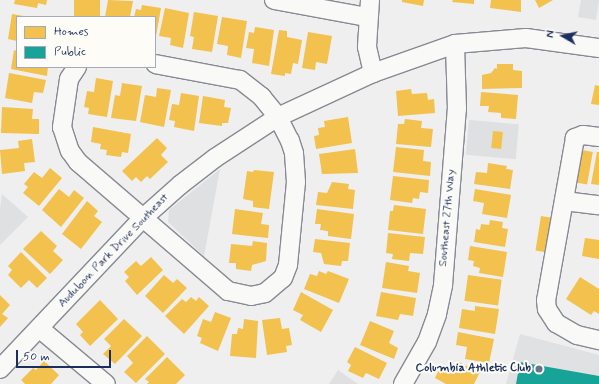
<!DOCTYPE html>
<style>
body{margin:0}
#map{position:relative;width:599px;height:384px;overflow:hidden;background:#efefef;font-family:Mynerve,sans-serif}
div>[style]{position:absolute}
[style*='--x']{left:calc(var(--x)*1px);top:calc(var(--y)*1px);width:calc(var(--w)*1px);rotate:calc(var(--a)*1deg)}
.built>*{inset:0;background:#dfe1e2}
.green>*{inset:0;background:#dee0e2;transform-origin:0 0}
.homes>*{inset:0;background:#f2c14e;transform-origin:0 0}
.public>*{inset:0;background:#17a398}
.roads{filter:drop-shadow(1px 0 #868a93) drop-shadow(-1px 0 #868a93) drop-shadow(0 1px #868a93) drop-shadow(0 -1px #868a93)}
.minor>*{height:18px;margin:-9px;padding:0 9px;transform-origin:9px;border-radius:9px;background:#f9f9f8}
.dots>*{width:11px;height:11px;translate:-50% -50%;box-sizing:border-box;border:2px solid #fdfcf7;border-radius:50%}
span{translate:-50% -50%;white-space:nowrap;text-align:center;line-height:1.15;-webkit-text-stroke:4px #fdfcf7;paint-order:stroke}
.street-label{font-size:12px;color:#1b2f5e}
.poi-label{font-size:12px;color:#1b2f5e;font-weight:700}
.right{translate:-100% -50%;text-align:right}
.legend{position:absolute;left:16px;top:16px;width:140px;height:52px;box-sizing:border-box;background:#fdfcf7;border:1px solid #a3aaba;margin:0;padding:5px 7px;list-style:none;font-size:12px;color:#1b2f5e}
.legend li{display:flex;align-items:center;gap:8px;height:20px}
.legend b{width:20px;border:1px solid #a3aaba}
.north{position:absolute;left:543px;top:16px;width:40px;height:40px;-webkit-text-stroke:3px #fdfcf7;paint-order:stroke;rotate:279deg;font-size:11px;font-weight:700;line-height:16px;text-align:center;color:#1b2f5e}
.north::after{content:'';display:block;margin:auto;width:14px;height:18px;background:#1b2f5e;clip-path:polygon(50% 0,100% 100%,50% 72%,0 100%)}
.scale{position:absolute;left:16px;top:350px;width:95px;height:18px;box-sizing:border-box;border:2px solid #1b2f5e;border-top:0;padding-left:5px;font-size:12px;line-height:14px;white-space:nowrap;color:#1b2f5e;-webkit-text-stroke:3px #fdfcf7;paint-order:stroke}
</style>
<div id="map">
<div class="built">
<div style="clip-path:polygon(520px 334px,599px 355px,599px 384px,506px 384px)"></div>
</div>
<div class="green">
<div style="clip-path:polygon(581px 0,599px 0,596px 20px,578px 17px)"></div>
<div style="left:469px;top:120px;width:50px;height:35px;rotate:5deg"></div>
<div style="clip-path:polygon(220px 169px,204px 256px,168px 222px,169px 210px)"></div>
<div style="clip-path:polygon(2px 194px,28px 217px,0 245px,0 209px)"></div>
<div style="clip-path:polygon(338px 370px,358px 384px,329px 384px)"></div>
</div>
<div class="homes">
<div style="clip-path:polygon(15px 0,47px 0,46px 5px,38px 3px,37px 8px,14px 4px)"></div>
<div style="left:74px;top:0;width:26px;height:17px"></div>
<div style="clip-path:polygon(108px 0,133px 1px,130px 17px,105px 17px)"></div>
<div style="clip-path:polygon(402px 0,424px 0,423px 6px,402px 2px)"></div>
<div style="clip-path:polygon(453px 0,474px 0,474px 4px,452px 2px)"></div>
<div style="clip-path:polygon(491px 0,521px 0,521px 12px,490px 8px)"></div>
<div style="clip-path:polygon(535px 0,553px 0,539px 8px)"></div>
<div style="clip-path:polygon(142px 5px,161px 8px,156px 36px,155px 17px,134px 17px,136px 9px,141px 10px)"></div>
<div style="clip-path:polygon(165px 8px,189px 13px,183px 48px,170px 45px,171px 38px,159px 36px)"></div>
<div style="clip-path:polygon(194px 12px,218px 16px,212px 52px,192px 49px,194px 37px,190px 36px)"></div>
<div style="clip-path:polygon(12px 14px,24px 16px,17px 17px,17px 41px,8px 39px)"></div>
<div style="clip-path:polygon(222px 17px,247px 21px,241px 58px,227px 55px,228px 46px,217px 44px)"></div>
<div style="clip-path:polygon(255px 27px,274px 30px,269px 66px,252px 63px,254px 49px,246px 48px,249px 32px,254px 33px)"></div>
<div style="clip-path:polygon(279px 30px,287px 31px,287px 37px,302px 40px,298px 64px,293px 63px,291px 74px,285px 73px,285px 76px,271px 74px)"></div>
<div style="clip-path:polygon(308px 32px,332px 36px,327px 64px,316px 62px,315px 70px,302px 68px)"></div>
<div style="clip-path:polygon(14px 50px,17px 51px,17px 67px,48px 67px,47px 76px,11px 69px)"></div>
<div style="clip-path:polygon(497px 64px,513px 64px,513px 70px,522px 71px,522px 88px,482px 89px,482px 75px,491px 73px,495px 68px,497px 69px)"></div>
<div style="clip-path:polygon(9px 73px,46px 80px,43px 93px,34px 92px,32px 103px,5px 98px)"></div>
<div style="clip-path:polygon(96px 78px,113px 81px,107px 117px,88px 114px,89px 108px,84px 107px,87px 91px,94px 92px)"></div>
<div style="clip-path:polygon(122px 83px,142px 86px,136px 121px,111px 118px,115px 95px,120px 96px)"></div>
<div style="clip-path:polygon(595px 85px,599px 86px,599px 105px,591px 104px)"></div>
<div style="clip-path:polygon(157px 88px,171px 90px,164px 127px,140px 122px,145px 95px,156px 97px)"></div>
<div style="clip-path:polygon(411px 89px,412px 94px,427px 93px,428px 100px,434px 99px,435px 113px,398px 116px,396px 91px)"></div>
<div style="clip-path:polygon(481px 92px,518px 95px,516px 119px,501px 118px,501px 113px,488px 112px,489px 106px,480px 106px)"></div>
<div style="clip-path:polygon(181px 93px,199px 96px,194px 131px,174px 127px,175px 121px,169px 120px,172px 104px,179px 105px)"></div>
<div style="clip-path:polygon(203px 96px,225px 100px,224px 107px,231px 108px,228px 123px,222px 123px,222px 126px,199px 123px)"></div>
<div style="clip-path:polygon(2px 107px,33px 109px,32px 119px,39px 119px,39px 134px,1px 133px)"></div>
<div style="clip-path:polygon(348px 117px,352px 143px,316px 149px,314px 136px,319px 135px,318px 128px,325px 127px,324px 121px)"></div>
<div style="clip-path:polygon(405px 119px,422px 121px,421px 128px,433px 129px,431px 147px,396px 144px,398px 124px,404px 124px)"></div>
<div style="clip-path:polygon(93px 127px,131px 134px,128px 153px,122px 152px,121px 157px,106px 155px,107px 150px,100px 149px,101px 144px,91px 142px)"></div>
<div style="left:493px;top:131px;width:10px;height:17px;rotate:6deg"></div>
<div style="clip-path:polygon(157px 138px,167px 148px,161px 155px,168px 162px,150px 179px,147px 176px,141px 182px,136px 177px,132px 181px,122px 171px)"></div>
<div style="clip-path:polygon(32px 139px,35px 162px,24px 163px,25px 171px,2px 174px,0 150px,19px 148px,18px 141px)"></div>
<div style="clip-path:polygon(396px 147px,424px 150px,423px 161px,431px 162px,430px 176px,393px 172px)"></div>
<div style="clip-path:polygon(355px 149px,358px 173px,322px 174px,319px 154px)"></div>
<div style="left:582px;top:150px;width:11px;height:33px;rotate:10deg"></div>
<div style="clip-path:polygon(597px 152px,599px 152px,599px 185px,591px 184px)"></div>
<div style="clip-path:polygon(488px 163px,507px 166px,506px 169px,513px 170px,510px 189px,474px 184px,476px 172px,487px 173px)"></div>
<div style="clip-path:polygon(50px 168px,62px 178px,39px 206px,23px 193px,28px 187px,24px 184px,34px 172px,42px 178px)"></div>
<div style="clip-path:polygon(254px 170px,274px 172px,269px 209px,253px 207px,253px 201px,243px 199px,247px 171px,253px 172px)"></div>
<div style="clip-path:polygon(393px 176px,429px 180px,428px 193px,420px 192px,419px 199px,413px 198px,412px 203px,390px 200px)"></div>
<div style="clip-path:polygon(332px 182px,349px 184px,348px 189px,355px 190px,353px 209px,316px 205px,318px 192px,327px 193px)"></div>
<div style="clip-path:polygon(59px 189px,69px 197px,74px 190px,84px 198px,61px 227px,42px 210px)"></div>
<div style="clip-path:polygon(475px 189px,511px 195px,507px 218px,482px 214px,484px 203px,473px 201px)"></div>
<div style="clip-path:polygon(87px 201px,98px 211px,94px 216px,102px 222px,81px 249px,62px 234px)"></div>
<div style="clip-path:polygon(394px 205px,426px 209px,423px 234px,388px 230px,390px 211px,393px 211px)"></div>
<div style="clip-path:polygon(235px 209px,263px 213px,261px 224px,269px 225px,268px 238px,232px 234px)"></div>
<div style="clip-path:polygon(317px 209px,354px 214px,351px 239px,328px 236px,328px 231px,320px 230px,321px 224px,315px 224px)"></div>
<div style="left:541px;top:216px;width:12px;height:35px;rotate:9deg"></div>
<div style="clip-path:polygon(490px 220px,503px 222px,502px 228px,508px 229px,505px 247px,474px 242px,476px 229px,480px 230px,481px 224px,489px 225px)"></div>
<div style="clip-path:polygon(41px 231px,57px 246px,53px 251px,63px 260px,50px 274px,23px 249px)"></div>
<div style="clip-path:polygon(388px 233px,425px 237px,423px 254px,410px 253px,409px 261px,392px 259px,393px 254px,386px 253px)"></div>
<div style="clip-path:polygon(585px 238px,599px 240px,599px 259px,582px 256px)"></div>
<div style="clip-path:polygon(315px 239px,350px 243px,348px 261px,342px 261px,341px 266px,324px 264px,321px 253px,313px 252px)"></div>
<div style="clip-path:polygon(253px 241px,267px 243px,266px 261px,252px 265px,251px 271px,236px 269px,236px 263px,229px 263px,231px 244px,252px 246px)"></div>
<div style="clip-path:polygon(470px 246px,507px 252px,503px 277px,479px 273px,480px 268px,473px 266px,474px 261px,468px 260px)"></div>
<div style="clip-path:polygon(21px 252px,47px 278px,37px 288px,29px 280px,21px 288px,8px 275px,12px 270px,8px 266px)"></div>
<div style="clip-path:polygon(151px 257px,163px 270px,137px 295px,125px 281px,129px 277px,124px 272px,136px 261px,141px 266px)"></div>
<div style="clip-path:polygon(386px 262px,409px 266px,408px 271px,420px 273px,417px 293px,382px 288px)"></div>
<div style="clip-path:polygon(319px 271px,326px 274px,328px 271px,349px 279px,339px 303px,304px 289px,310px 274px,317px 276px)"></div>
<div style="clip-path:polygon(164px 275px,173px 283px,177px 279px,187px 288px,163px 313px,145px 296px)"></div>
<div style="left:468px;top:275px;width:34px;height:26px;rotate:8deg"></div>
<div style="clip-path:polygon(580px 277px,599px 289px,599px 314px,594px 311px,591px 315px,566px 299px)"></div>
<div style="clip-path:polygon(301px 292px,333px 310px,321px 332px,300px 320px,303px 315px,293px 310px)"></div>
<div style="clip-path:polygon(381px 292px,416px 298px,413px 316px,400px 314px,398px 320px,376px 316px)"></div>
<div style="clip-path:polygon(0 295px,10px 305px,2px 314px,8px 318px,0 327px)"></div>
<div style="clip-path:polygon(191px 297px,196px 301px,199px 297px,209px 306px,184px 334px,165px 316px,182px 299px,186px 302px)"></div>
<div style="clip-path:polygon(100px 300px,118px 319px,90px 346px,80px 335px,83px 332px,76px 324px)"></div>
<div style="clip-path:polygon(475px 306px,499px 309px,495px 334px,459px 328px,462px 309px,475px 311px)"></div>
<div style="clip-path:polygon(215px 312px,231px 318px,218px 351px,200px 343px,202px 338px,197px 336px,203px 319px,211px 322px)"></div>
<div style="clip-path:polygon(280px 318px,282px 329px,289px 328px,292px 345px,286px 346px,287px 352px,267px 355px,262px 320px)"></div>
<div style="clip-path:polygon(124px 319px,142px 336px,115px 364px,103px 354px,111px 346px,104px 339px)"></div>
<div style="clip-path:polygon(244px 319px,258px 321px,256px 358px,230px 356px,232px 334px,237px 334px,238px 328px,243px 329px)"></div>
<div style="clip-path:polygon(370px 321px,394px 331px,389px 343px,398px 348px,394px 359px,360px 345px)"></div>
<div style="clip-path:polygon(458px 332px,494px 339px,489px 363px,465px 359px,467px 347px,456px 345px)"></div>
<div style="clip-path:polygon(147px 336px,165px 354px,136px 383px,124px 372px,133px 363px,127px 356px)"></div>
<div style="clip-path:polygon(355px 347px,387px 363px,379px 379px,366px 373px,363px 378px,348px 371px,351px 365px,347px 362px)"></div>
<div style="clip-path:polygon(167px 357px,185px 375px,176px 384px,147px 384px,149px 382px,145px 379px)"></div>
<div style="clip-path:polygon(44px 361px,59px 375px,51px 384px,25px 384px,21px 380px,33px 368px,36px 370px)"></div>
<div style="clip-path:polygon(459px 362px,480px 372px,474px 384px,446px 384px,435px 378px,441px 365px,447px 368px,449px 363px,457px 366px)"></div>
</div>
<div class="public">
<div style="clip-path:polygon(520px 362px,599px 376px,599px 384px,516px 384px)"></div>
</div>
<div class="roads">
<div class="minor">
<div style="--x:274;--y:0;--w:95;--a:10.4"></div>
<div style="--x:370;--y:0;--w:47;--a:93.7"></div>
<div style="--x:367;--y:47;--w:27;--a:77"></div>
<div style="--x:77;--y:67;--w:14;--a:124"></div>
<div style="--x:69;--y:79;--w:49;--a:98.3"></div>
<div style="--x:62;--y:127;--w:25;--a:72"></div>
<div style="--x:70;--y:151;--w:14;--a:54"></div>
<div style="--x:78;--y:162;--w:198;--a:40.7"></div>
<div style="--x:228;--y:291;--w:24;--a:12"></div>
<div style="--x:251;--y:296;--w:14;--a:-12"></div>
<div style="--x:265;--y:293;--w:23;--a:-40"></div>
<div style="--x:283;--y:278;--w:14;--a:-69"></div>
<div style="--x:288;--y:265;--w:83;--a:-84.5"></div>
<div style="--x:296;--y:182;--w:29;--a:-94"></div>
<div style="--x:294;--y:153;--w:13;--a:-108"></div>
<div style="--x:290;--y:141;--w:27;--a:-117"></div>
<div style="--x:278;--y:117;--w:26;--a:-129"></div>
<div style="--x:262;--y:97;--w:28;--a:-142"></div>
<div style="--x:240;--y:80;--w:86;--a:-169.3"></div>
<div style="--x:599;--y:137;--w:16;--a:-173"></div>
<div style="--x:583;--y:135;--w:9;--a:159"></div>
<div style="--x:575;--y:138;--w:165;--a:100.1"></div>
<div style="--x:546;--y:300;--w:9;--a:84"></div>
<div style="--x:547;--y:309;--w:17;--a:57"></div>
<div style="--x:556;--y:323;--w:24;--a:30"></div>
<div style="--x:577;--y:335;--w:23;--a:13"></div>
<div style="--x:564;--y:201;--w:35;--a:7"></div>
<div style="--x:39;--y:328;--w:87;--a:39.9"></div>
<div style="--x:0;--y:369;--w:208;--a:-46.6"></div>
<div style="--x:143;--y:218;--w:50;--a:-41.7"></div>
<div style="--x:180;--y:185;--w:44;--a:-37.6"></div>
<div style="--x:215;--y:158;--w:75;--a:-33.1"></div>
<div style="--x:278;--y:117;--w:105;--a:-24.9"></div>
<div style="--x:373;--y:73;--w:87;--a:-19.5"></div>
<div style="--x:455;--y:44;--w:71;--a:-4.8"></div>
<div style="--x:526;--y:38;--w:74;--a:7.8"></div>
<div style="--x:403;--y:384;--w:48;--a:-60.3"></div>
<div style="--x:427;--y:342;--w:30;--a:-70"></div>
<div style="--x:437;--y:314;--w:30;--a:-78"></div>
<div style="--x:443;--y:285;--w:177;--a:-85.5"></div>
<div style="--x:457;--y:109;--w:65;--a:-91.8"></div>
</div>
</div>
<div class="dots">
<div style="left:539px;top:369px;background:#657291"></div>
</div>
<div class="street-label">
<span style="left:448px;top:218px;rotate:-85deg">Southeast 27th Way</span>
<span style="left:114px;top:251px;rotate:-46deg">Audubon Park Drive Southeast</span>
</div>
<div class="poi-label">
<span class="right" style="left:531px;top:369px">Columbia Athletic Club</span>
</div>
<ul class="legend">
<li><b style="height:11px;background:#f2c14e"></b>Homes</li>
<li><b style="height:11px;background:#17a398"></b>Public</li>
</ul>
<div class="north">N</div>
<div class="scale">50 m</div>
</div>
